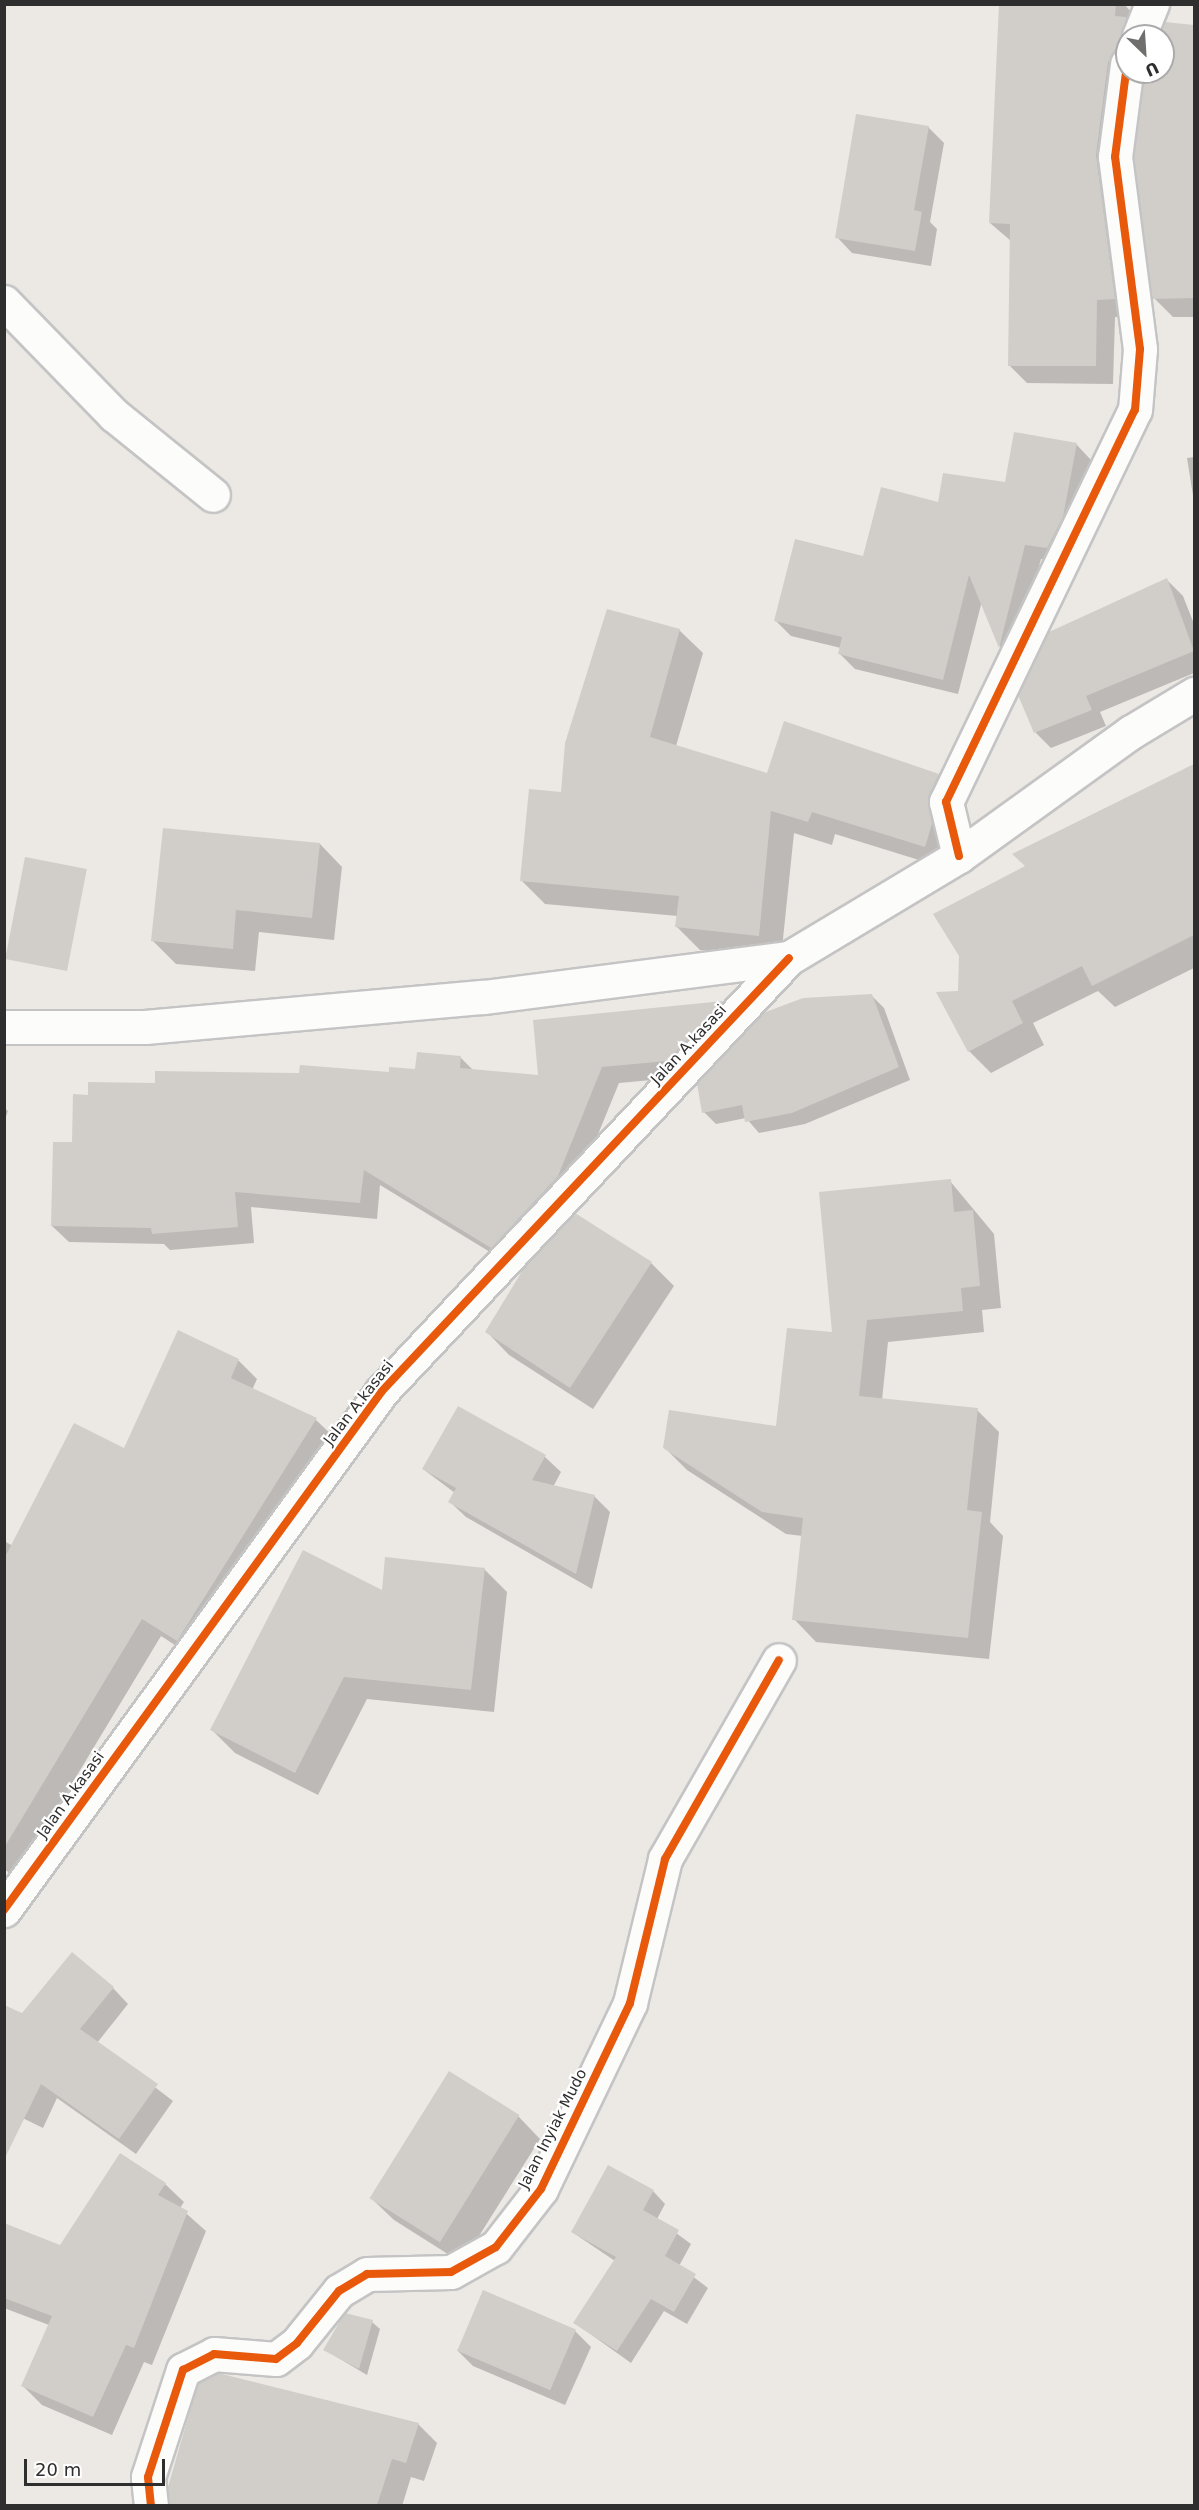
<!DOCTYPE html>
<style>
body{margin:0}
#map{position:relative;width:1199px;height:2510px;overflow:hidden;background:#ece8e4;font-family:"DejaVu Sans",sans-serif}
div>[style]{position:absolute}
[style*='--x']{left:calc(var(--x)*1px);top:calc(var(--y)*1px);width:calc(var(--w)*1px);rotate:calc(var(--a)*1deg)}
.shadow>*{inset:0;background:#0003}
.building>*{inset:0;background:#d1ceca;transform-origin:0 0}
.roads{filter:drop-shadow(2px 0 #c5c4c5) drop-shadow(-2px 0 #c5c4c5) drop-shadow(0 2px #c5c4c5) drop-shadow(0 -2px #c5c4c5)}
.street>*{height:33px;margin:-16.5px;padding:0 16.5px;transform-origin:16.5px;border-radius:16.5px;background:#fcfcfb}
.secondary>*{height:33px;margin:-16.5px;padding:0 16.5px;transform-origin:16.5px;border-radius:16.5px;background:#fcfcfb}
.cycleway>*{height:8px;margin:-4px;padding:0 4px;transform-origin:4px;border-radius:4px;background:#e8590c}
span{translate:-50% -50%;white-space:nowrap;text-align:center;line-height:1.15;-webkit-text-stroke:4.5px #fff;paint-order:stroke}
.street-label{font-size:15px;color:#2e2e2e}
.frame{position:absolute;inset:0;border:6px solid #2e2e2e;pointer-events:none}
.north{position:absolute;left:1115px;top:24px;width:60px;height:60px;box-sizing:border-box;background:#fff;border:2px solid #ababab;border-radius:50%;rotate:155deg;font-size:16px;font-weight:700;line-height:24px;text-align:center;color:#2e2e2e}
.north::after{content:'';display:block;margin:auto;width:21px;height:27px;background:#706f6e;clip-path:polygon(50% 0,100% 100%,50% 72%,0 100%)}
.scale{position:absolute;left:24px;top:2459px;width:141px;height:27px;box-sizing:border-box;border:3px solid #2e2e2e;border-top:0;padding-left:8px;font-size:18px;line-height:21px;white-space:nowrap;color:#2e2e2e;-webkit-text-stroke:4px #fff;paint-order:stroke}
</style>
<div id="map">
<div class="shadow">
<div style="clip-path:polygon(1001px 4px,1124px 4px,1134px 15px,1127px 36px,1126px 80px,1132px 317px,1115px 317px,1113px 384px,1027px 383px,1009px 365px,1011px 241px,990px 223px)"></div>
<div style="clip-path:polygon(1166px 23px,1194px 27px,1194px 317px,1173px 317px,1154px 298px,1135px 157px,1143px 72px,1163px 72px)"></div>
<div style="clip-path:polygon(928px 127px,944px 143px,930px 222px,937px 229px,931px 266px,852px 253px,837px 237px)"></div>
<div style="clip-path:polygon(1076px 444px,1091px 460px,1078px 532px,1063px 563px,1041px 559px,1014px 661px,1000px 647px,982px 601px,958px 694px,855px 669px,839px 653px,841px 648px,791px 636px,776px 621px,940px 504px,1006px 484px)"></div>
<div style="clip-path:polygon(1194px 457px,1194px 502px,1187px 458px)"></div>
<div style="clip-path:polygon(1167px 580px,1183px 596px,1194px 624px,1194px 673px,1100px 712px,1106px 726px,1051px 748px,1036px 733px,1020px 695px)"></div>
<div style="clip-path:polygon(679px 630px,703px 653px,676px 746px,768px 775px,938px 776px,961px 799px,948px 869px,835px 834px,832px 845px,794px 833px,781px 958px,700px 950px,677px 927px,678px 916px,545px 904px,521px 880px,562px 794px)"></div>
<div style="clip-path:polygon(1194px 766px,1194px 968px,1115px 1007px,1098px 991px,1033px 1023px,1044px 1045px,991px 1073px,969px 1051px,960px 992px,1027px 867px,1014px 854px)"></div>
<div style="clip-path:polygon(320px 844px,342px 867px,334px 940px,259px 932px,255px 971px,176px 964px,153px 941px)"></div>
<div style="clip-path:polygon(872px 996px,884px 1008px,910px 1080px,805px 1124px,759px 1133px,746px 1118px,716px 1124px,704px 1112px)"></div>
<div style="clip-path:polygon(722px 1003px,738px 1019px,684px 1077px,619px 1083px,574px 1193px,508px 1263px,380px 1185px,377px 1219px,251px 1207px,254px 1243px,170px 1250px,164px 1244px,69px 1242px,52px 1226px,90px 1096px,156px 1085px,417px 1071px,461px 1058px,474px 1071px,539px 1077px,534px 1021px)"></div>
<div style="clip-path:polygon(4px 1108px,8px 1111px,4px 1122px)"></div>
<div style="clip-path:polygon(950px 1181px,994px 1234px,1001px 1308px,982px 1310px,984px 1332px,888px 1342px,882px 1400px,977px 1410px,999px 1432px,990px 1522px,1003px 1536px,989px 1659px,816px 1642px,794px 1619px,803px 1536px,786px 1534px,687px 1470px,665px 1448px,778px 1428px,834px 1334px)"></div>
<div style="clip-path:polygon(651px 1263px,674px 1286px,593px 1409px,509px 1355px,487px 1332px)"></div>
<div style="clip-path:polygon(179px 1332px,239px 1361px,257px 1379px,252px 1390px,316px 1420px,335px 1438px,195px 1658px,161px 1636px,50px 1820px,21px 1881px,4px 1869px,4px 1541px,13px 1546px,125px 1450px)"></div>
<div style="clip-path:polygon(459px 1408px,545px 1457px,561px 1472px,553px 1487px,594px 1496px,610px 1512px,592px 1589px,466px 1517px,450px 1502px,455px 1493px,423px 1469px)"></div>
<div style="clip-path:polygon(484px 1569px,507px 1592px,494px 1712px,367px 1699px,318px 1795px,235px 1753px,212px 1730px,383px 1593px)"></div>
<div style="clip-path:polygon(113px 1988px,128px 2004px,97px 2043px,173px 2101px,136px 2154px,57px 2098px,43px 2128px,4px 2109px,22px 2015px)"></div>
<div style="clip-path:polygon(518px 2116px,540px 2139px,462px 2263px,394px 2220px,371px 2198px)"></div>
<div style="clip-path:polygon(165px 2184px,184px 2202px,180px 2208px,206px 2231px,152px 2365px,144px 2362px,112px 2435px,42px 2405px,23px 2386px,49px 2325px,4px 2308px,4px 2240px,61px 2246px)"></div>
<div style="clip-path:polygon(653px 2191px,665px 2204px,657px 2219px,691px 2244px,679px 2266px,708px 2288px,687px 2324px,664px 2311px,631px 2363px,575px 2323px,615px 2261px,572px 2232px)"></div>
<div style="clip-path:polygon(372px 2322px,380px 2329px,367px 2375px,325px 2350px)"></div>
<div style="clip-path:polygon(575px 2331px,591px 2347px,565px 2405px,473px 2366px,457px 2350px)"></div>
<div style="clip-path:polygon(218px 2375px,418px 2424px,437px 2443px,424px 2481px,411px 2477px,402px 2506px,175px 2506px,171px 2501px)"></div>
</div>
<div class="building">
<div style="clip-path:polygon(999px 4px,1116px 4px,1115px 16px,1126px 17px,1124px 46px,1108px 62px,1096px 155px,1115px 299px,1097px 300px,1096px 366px,1008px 366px,1010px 224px,989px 223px)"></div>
<div style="clip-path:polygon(1165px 22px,1194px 25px,1194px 298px,1152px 299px,1134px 157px,1145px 72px,1163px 72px,1159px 36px)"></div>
<div style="clip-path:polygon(856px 114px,929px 126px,914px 210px,922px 212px,915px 251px,835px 238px)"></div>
<div style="clip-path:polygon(1014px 432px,1077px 443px,1063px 517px,1047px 548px,1025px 545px,999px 648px,969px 575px,943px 680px,838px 654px,842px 637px,774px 621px,795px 539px,863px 556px,881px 487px,938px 502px,943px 473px,1005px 482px)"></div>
<div style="clip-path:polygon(1167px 578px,1194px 651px,1086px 696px,1092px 710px,1034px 733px,1018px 695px,1049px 632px)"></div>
<div style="clip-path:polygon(607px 609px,680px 629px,650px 737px,767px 773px,784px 721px,939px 774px,929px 795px,932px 824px,925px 847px,812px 812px,808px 822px,771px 811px,759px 936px,675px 927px,679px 896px,520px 881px,529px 789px,561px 792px,565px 743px)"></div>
<div style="clip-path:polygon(1194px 764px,1194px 935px,1092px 986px,1082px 966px,1012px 1001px,1023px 1023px,968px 1052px,936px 992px,958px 991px,959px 956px,933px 914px,1025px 866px,1012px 854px)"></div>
<div style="clip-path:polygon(163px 828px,320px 843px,312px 918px,236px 910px,233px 949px,151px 941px)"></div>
<div style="left:25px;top:857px;width:63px;height:104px;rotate:11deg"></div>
<div style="clip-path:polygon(872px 994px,899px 1067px,792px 1113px,745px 1122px,742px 1105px,702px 1113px,697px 1084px,763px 1013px,803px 998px)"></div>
<div style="clip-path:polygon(723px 1001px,667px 1061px,602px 1067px,558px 1176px,491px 1248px,364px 1170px,360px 1203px,235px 1192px,238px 1227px,152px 1234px,151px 1228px,51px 1226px,53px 1142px,72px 1142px,73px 1094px,88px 1095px,88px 1082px,155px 1083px,155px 1071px,299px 1073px,300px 1065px,389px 1072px,389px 1067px,415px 1069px,417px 1052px,461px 1056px,460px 1068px,538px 1075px,533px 1020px)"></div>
<div style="clip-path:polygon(951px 1179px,954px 1212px,973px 1210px,980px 1286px,961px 1288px,963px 1311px,867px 1320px,859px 1396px,978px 1408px,967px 1510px,982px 1512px,968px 1638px,792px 1620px,803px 1518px,762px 1512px,663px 1448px,669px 1410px,776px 1426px,787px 1328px,832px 1332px,819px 1192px)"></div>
<div style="clip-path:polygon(575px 1213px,652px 1262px,570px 1388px,485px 1332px,524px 1268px)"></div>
<div style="clip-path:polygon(178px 1330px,239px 1359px,231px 1378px,317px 1418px,177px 1641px,142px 1619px,4px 1848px,4px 1559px,74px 1423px,124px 1448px)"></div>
<div style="clip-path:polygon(458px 1406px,546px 1455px,532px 1480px,595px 1495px,576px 1574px,448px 1502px,456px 1488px,422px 1469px)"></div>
<div style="clip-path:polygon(303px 1550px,382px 1590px,385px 1557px,485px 1568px,471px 1690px,344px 1677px,295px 1773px,210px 1730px)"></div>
<div style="clip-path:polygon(72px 1952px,114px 1987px,80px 2029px,158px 2084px,119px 2139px,41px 2084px,4px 2160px,4px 2005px,22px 2013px)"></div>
<div style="left:449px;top:2071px;width:83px;height:150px;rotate:32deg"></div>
<div style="clip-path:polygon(120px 2153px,166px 2183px,158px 2195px,188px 2211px,134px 2348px,126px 2345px,93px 2417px,21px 2386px,52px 2316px,4px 2298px,4px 2223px,60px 2245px)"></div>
<div style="clip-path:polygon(608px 2165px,654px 2190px,643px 2210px,679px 2230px,665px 2256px,696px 2274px,674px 2312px,651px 2299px,617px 2351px,573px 2323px,616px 2257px,571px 2232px)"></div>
<div style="left:483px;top:2290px;width:101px;height:66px;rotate:23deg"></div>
<div style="clip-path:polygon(345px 2313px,373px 2320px,359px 2369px,323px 2350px)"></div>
<div style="clip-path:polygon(218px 2373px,419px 2423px,406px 2463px,392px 2459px,377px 2505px,170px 2505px,168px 2487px,198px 2383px)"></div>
</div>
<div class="roads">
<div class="street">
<div style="--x:1139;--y:36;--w:35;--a:-68"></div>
<div style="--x:4;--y:302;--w:158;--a:45.8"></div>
<div style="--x:114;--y:415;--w:127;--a:38.9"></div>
<div style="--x:959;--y:856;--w:56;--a:-103.5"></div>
<div style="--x:946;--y:802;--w:435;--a:-64.3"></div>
<div style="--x:1135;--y:410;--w:61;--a:-85.3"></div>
<div style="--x:1140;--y:349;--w:194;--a:-97.4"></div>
<div style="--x:1115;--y:157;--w:94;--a:-82.6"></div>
<div style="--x:4;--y:1910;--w:642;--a:-53.93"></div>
<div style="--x:382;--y:1391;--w:594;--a:-46.77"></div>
<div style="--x:151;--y:2506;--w:29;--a:-96"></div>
<div style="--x:148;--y:2477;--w:113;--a:-71.9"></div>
<div style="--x:183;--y:2370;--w:35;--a:-27"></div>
<div style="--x:214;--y:2354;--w:62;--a:4.6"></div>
<div style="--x:276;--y:2359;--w:26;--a:-37"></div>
<div style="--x:297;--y:2343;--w:67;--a:-51.1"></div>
<div style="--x:339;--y:2291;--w:33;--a:-31"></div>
<div style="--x:367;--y:2274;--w:84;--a:-1.4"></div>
<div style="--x:451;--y:2272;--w:51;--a:-29.1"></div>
<div style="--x:496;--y:2247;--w:73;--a:-52.2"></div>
<div style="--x:541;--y:2189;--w:206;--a:-64.4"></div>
<div style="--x:630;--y:2003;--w:148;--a:-76.3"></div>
<div style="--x:665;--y:1859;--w:229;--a:-60.2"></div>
</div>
<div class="secondary">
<div style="--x:4;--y:1027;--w:141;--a:0"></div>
<div style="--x:145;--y:1027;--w:340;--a:-5.1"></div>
<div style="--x:484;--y:997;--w:307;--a:-7.3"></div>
<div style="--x:789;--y:958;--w:198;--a:-31"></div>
<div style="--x:959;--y:856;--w:212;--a:-35.8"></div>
<div style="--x:1131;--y:732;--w:74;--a:-31.1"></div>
</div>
</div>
<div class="cycleway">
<div style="--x:959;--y:856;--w:56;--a:-103.5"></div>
<div style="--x:946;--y:802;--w:435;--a:-64.3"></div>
<div style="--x:1135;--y:410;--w:61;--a:-85.3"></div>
<div style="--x:1140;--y:349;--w:194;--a:-97.4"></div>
<div style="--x:1115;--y:157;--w:94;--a:-82.6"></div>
<div style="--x:4;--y:1910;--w:642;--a:-53.93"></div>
<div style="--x:382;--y:1391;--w:594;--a:-46.77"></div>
<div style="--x:151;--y:2506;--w:29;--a:-96"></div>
<div style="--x:148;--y:2477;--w:113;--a:-71.9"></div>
<div style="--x:183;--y:2370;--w:35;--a:-27"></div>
<div style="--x:214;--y:2354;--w:62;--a:4.6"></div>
<div style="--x:276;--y:2359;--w:26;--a:-37"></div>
<div style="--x:297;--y:2343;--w:67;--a:-51.1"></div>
<div style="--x:339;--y:2291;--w:33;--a:-31"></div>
<div style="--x:367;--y:2274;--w:84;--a:-1.4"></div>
<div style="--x:451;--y:2272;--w:51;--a:-29.1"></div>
<div style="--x:496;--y:2247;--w:73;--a:-52.2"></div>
<div style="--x:541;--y:2189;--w:206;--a:-64.4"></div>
<div style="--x:630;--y:2003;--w:148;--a:-76.3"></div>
<div style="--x:665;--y:1859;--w:229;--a:-60.2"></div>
</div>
<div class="street-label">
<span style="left:689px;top:1045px;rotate:-47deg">Jalan A.kasasi</span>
<span style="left:359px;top:1403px;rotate:-52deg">Jalan A.kasasi</span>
<span style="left:71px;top:1795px;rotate:-54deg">Jalan A.kasasi</span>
<span style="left:553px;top:2129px;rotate:-63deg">Jalan Inyiak Mudo</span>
</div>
<div class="frame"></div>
<div class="north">U</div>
<div class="scale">20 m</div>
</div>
